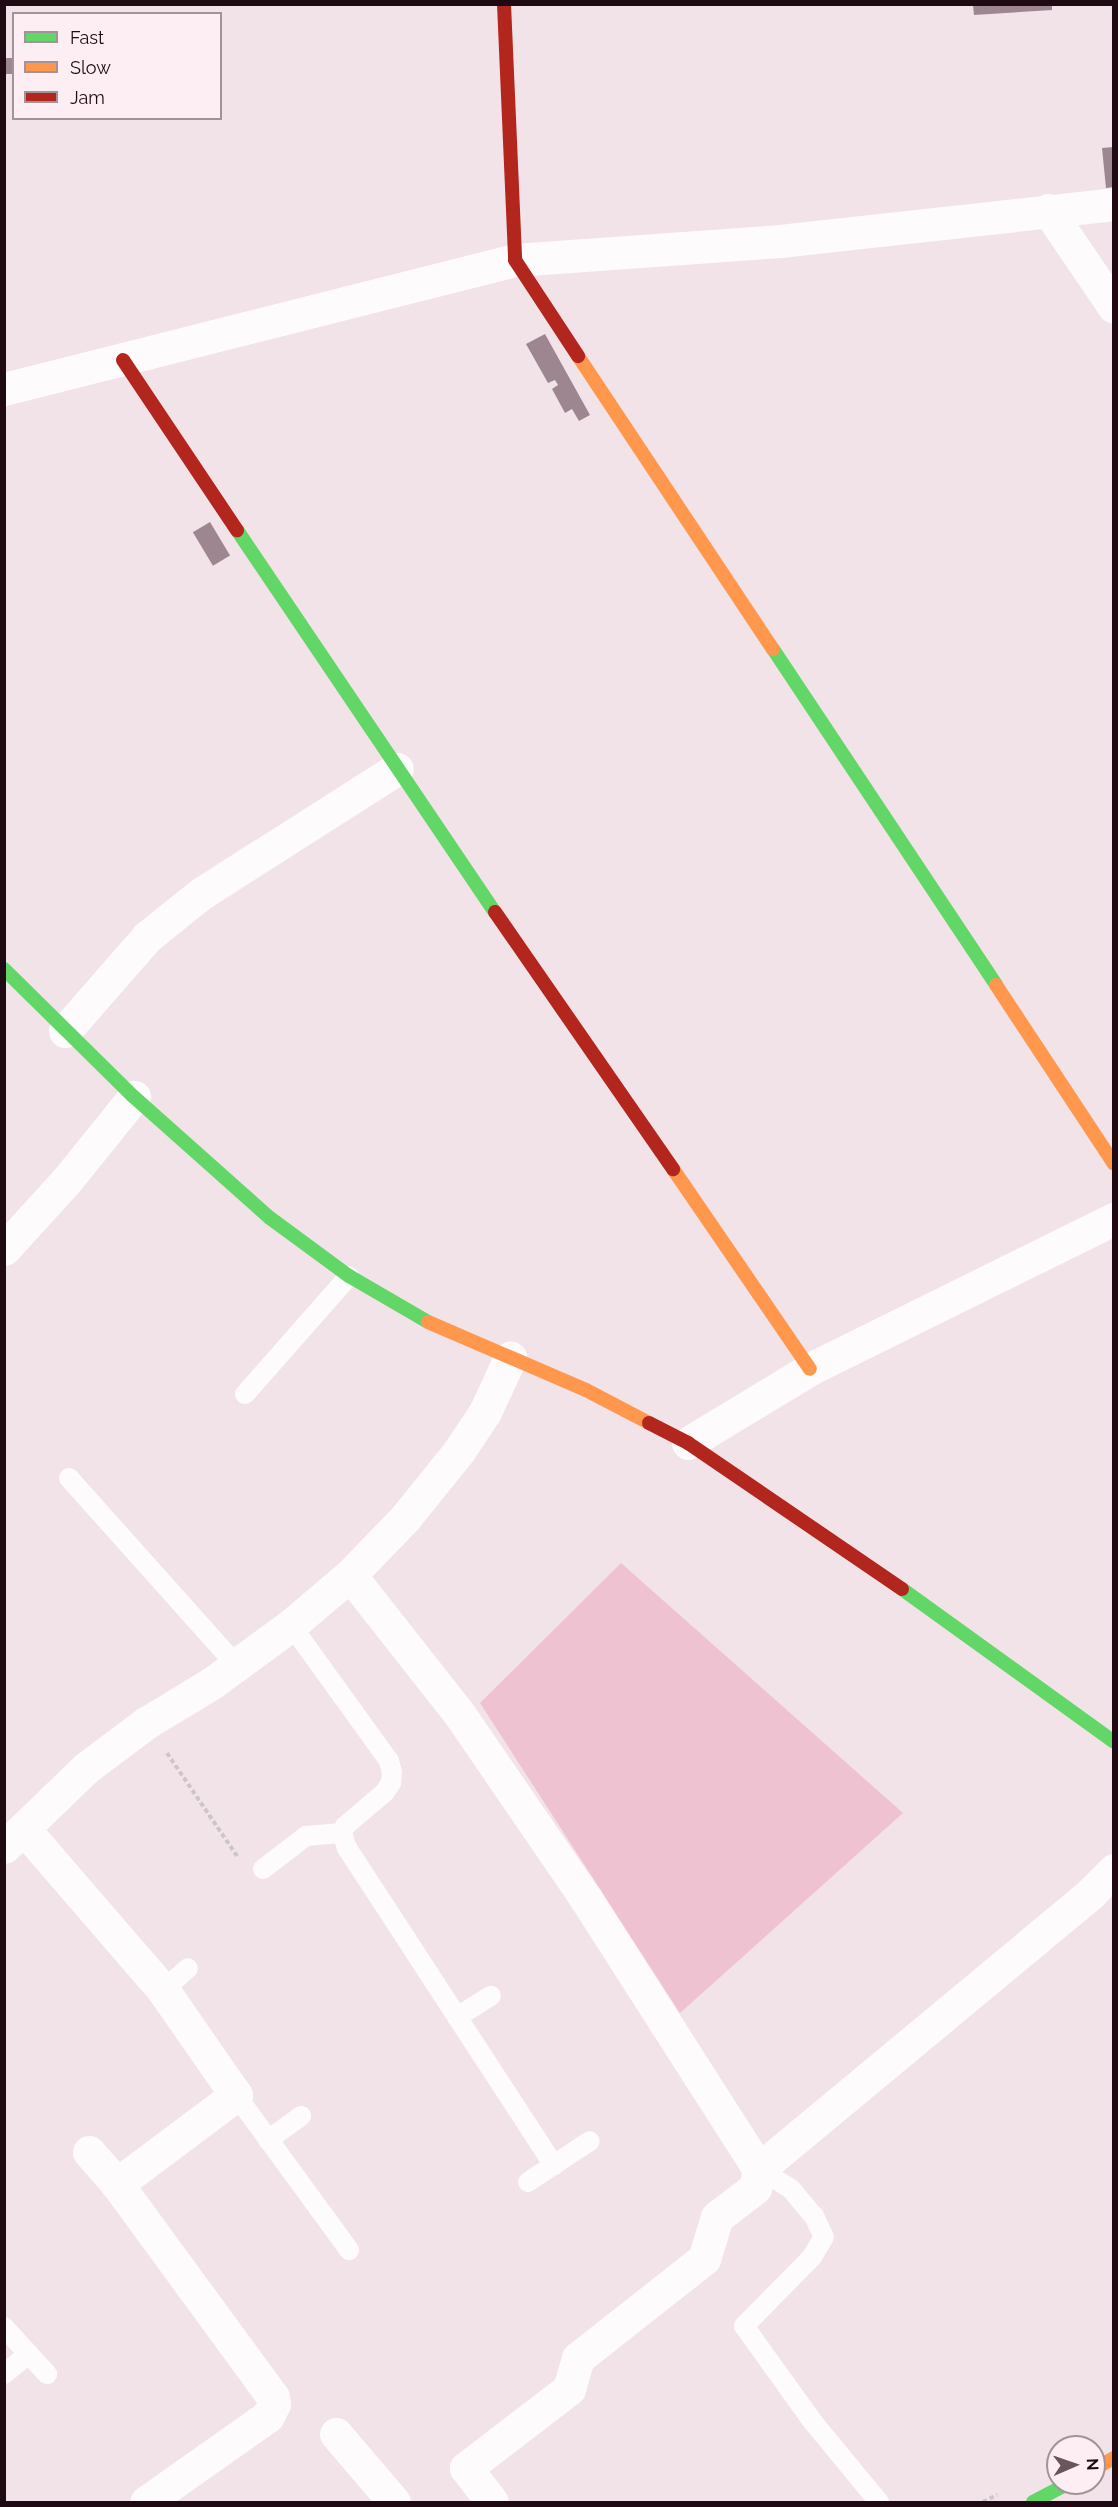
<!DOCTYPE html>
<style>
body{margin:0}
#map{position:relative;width:1118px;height:2507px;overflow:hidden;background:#f2e3e8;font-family:Raleway,sans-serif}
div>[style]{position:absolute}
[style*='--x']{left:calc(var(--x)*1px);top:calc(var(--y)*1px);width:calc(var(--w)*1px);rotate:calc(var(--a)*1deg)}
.green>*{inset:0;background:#efc2d2}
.building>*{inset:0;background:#9e8691;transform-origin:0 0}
.path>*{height:4px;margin-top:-2px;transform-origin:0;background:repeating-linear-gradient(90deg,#cdc6c9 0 4.5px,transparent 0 7.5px)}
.lane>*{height:20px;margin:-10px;padding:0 10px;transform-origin:10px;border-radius:10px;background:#fdfbfc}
.street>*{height:33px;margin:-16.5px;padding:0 16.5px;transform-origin:16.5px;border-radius:16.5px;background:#fdfbfc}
.fast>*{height:14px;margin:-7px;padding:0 7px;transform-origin:7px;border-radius:7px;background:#63d668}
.slow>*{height:14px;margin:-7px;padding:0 7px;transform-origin:7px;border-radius:7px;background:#ff974d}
.jam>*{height:14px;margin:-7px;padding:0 7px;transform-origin:7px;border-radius:7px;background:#b3261e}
span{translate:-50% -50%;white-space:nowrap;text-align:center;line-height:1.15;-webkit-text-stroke:6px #fceef3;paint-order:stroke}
.frame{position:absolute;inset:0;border:6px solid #1f0912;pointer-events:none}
.legend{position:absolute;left:12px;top:12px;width:210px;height:108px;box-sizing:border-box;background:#fceef3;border:2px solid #a49299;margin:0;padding:8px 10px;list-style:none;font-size:18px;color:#1f0912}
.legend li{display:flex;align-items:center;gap:12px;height:30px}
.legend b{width:30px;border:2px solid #a49299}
.north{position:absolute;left:1046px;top:2435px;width:60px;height:60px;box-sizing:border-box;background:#fceef3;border:2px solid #a49299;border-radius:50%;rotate:88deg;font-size:16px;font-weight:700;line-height:24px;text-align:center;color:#1f0912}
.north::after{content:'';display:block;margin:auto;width:21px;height:27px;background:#69555d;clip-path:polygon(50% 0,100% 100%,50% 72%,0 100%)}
</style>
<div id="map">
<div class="green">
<div style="clip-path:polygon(621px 1563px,903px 1813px,680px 2013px,480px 1703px)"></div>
</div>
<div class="building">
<div style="clip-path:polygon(973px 5px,1052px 5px,1052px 10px,974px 15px)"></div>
<div style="left:14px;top:58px;width:16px;height:10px;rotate:90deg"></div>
<div style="clip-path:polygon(1114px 147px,1114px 187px,1106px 188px,1102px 148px)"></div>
<div style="clip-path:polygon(545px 334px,590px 415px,579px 421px,572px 409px,565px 413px,552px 389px,558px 385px,555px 380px,548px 383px,526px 344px)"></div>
<div style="left:210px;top:522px;width:39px;height:20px;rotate:59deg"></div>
</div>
<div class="path">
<div style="--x:167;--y:1753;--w:125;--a:55.8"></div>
<div style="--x:983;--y:2502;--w:16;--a:-27"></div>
</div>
<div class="lane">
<div style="--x:245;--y:1394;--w:157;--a:-48.6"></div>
<div style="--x:69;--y:1478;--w:251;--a:48.2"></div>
<div style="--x:291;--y:1625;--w:168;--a:54.2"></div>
<div style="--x:389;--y:1761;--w:11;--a:75"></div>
<div style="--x:392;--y:1772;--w:11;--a:95"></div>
<div style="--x:391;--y:1783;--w:11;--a:124"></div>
<div style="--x:385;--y:1792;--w:52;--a:139.6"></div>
<div style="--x:345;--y:1826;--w:8;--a:113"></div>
<div style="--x:342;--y:1833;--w:16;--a:72"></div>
<div style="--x:347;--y:1848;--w:379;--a:56.9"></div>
<div style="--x:263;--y:1869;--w:54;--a:-37.5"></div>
<div style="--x:306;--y:1836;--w:36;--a:-5"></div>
<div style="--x:163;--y:1990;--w:33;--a:-41"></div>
<div style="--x:457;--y:2017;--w:40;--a:-32"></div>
<div style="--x:236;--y:2095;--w:192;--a:53.9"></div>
<div style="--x:268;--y:2140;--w:41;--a:-36"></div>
<div style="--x:759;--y:2169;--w:38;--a:32"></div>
<div style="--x:791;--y:2189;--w:35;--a:50"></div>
<div style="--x:814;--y:2216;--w:23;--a:65"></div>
<div style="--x:824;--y:2237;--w:23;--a:121"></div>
<div style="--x:812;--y:2257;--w:97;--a:134.6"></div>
<div style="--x:744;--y:2326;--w:118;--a:54.3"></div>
<div style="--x:813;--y:2422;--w:104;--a:50.5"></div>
<div style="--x:528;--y:2182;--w:74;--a:-33.5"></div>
<div style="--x:4;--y:2327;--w:64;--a:47.5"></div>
<div style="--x:4;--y:2374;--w:32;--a:-39"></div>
</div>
<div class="street">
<div style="--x:1048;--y:210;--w:117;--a:55.8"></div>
<div style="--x:4;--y:389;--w:527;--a:-14.17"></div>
<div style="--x:515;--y:260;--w:266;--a:-4.1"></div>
<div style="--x:780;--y:241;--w:336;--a:-6.3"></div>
<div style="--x:65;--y:1031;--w:125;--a:-48.9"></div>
<div style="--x:147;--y:937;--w:70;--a:-38.7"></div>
<div style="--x:202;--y:893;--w:231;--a:-32.5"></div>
<div style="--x:4;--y:1249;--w:93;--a:-47.6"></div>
<div style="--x:67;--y:1180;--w:107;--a:-51.1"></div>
<div style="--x:688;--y:1443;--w:143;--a:-31.2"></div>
<div style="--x:810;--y:1369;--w:339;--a:-26.3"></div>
<div style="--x:350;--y:1575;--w:174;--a:51.8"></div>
<div style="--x:458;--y:1712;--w:227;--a:55.6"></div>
<div style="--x:586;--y:1899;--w:321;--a:57.4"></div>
<div style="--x:24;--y:1829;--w:213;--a:49.2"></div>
<div style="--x:163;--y:1990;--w:128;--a:55.2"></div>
<div style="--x:236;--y:2095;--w:149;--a:143.2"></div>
<div style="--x:117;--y:2184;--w:264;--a:53.8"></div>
<div style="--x:273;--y:2397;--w:7;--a:82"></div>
<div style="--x:274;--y:2404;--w:13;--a:117"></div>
<div style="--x:268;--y:2416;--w:149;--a:144.8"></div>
<div style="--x:4;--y:1847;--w:114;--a:-43.9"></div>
<div style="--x:86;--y:1768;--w:75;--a:-36.9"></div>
<div style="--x:146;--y:1723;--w:77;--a:-31.2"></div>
<div style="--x:212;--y:1683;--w:98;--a:-36.3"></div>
<div style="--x:291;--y:1625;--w:77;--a:-40.3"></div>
<div style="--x:350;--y:1575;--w:79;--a:-46"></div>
<div style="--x:405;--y:1518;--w:86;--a:-51.1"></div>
<div style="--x:459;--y:1451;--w:47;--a:-56.3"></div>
<div style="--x:485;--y:1412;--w:60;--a:-65.2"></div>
<div style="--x:89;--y:2152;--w:43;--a:48.8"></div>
<div style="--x:336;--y:2434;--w:89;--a:49.5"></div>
<div style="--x:492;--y:2502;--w:43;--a:-127.4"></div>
<div style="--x:466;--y:2468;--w:130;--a:-37.5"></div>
<div style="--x:569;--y:2389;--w:32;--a:-74"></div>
<div style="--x:578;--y:2358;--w:160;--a:-38.2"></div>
<div style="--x:704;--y:2259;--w:44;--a:-72.8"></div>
<div style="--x:717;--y:2217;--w:48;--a:-37.3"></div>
<div style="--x:755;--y:2188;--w:19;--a:-78"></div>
<div style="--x:759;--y:2169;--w:432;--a:-39.7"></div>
<div style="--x:1091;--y:1893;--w:33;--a:-45"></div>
</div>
<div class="fast">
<div style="--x:237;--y:530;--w:461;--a:56"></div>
<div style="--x:773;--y:649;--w:403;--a:56.4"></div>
<div style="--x:4;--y:969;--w:182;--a:44.6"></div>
<div style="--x:134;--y:1097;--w:182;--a:41.7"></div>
<div style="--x:270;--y:1218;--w:98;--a:36.3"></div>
<div style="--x:349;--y:1276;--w:91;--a:30.2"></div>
<div style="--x:902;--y:1589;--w:261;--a:35.8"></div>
<div style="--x:1033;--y:2502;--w:41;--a:-27.8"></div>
</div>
<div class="slow">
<div style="--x:578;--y:356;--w:352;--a:56.4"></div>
<div style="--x:996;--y:985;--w:214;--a:56.6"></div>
<div style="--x:673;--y:1169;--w:242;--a:55.6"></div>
<div style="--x:428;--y:1322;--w:172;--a:23.3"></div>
<div style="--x:586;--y:1390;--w:71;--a:27.6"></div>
<div style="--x:1094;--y:2469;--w:23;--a:-29"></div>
</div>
<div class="jam">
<div style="--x:504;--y:4;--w:256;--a:87.5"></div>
<div style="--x:515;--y:260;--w:115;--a:56.7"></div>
<div style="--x:123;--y:360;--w:205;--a:56.2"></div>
<div style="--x:495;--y:912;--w:313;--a:55.3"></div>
<div style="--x:649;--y:1423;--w:44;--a:27.1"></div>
<div style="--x:688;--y:1443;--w:259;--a:34.3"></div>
</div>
<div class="frame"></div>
<ul class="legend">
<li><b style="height:8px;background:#63d668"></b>Fast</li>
<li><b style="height:8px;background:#ff974d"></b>Slow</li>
<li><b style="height:8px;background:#b3261e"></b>Jam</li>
</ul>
<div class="north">N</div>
</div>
